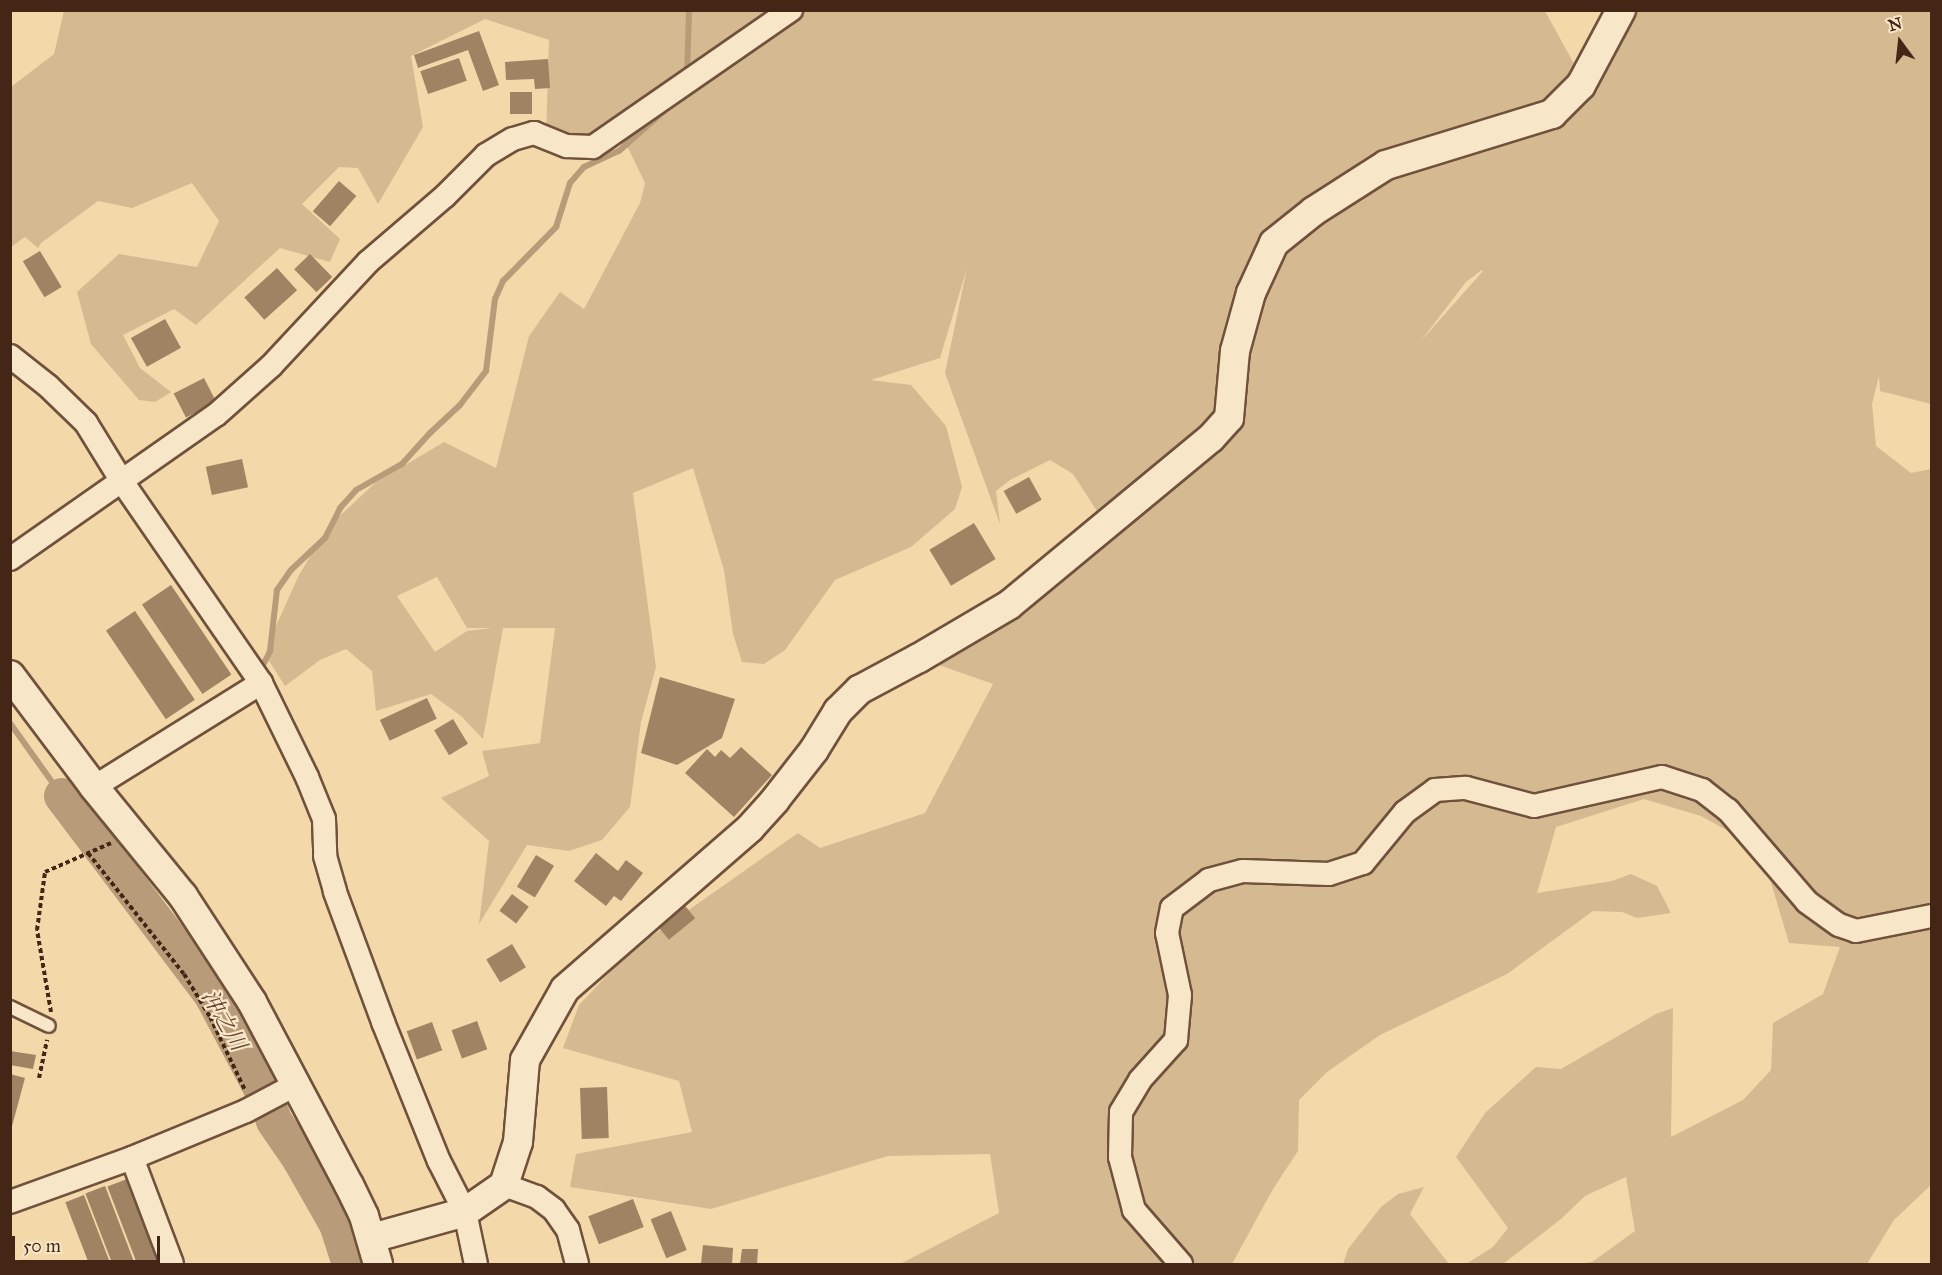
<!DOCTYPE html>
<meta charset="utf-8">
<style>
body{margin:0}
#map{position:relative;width:1942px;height:1275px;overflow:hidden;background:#f3d8aa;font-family:"IM FELL Great Primer","Noto Serif JP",serif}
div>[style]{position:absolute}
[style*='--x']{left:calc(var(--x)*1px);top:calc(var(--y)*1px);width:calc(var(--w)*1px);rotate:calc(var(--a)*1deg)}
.green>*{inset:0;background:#d5ba91}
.stream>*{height:6px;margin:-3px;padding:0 3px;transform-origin:3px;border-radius:3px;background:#b89b78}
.river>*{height:36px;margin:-18px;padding:0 18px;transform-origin:18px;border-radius:18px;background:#b89b78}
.building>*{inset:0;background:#9f8363;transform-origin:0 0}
.path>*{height:4px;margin-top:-2px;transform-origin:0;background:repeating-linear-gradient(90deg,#442617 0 4.5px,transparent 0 7.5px)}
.roads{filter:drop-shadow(2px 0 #70523c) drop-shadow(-2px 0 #70523c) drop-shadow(0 2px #70523c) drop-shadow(0 -2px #70523c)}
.service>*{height:12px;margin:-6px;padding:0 6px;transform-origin:6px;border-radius:6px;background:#f7e6c8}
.minor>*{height:22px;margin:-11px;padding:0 11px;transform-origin:11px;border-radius:11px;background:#f7e6c8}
.tertiary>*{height:28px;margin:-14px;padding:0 14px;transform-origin:14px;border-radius:14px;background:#f7e6c8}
span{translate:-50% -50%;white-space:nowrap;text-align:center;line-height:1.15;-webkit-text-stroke:4.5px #f7e6c8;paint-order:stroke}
.water-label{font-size:22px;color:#674934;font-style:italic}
.frame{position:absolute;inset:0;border:12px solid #442617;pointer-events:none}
.north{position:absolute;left:1870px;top:12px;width:60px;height:60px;-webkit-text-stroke:4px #f7e6c8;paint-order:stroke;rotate:345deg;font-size:16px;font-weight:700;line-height:24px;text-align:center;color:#442617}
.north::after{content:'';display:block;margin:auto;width:21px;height:27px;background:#442617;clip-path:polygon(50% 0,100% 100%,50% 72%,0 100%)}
.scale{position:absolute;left:12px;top:1236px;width:148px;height:27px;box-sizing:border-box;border:3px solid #442617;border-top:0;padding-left:8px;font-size:18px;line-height:21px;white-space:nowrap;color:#442617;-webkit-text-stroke:4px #f7e6c8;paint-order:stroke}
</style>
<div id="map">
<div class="green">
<div style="clip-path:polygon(evenodd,64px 11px,1545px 11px,1590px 93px,1636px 11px,1931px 11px,1931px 404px,1880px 391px,1879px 376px,1872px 404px,1876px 446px,1911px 473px,1931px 469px,1931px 1185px,1894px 1220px,1867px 1264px,1577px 1264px,1592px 1262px,1635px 1231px,1626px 1177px,1585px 1196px,1561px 1219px,1503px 1264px,1466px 1264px,1493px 1247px,1508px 1228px,1456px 1157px,1485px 1113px,1536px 1067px,1561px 1069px,1656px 1014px,1673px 1008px,1671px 1137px,1743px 1100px,1771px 1070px,1773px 1023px,1823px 994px,1840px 947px,1789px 943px,1761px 849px,1701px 816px,1644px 799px,1556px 827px,1537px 893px,1612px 881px,1631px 874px,1657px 886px,1671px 913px,1637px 918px,1622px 912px,1593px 911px,1507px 974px,1380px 1035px,1327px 1072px,1299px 1100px,1298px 1151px,1273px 1189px,1232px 1264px,1182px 1264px,1153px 1232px,1163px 1264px,900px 1264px,999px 1213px,990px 1154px,888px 1156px,711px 1209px,570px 1187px,576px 1154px,692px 1132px,679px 1081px,563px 1048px,579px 1005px,629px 952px,798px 833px,820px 848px,925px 813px,993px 684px,919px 658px,1104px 522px,1073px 474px,1050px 460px,1010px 480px,996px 491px,1000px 524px,945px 373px,967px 268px,940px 358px,871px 380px,911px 385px,946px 426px,962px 487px,955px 509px,911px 547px,835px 580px,785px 650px,764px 664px,742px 662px,733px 634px,724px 570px,693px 468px,633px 493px,656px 667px,641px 722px,630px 807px,602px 840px,569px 851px,527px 845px,479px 924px,489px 841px,441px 798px,489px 776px,482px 751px,540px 743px,555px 628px,503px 628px,483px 739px,461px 716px,431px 694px,376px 711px,372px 671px,346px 649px,320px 660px,285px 686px,269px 661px,275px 628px,299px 575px,328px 527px,375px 483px,444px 442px,496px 468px,529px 336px,560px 292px,584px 309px,640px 203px,645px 183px,628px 148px,615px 141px,546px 138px,549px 40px,485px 19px,411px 56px,423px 127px,378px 204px,358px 168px,339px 167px,302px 204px,340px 239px,330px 262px,280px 248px,196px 325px,174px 309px,123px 335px,140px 368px,171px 392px,155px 402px,139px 400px,91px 344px,77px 292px,119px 254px,197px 267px,219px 221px,192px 183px,132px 208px,98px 201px,41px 243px,38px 248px,25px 237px,11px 247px,11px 87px,54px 54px,64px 11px,1482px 270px,1483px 271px,1420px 342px,1466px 282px,1482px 270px,64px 11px,437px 577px,467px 628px,492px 628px,467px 631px,435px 652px,397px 596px,437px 577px)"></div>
<div style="clip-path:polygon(1424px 1187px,1410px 1214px,1449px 1264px,1343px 1264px,1348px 1249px,1381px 1207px,1398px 1194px)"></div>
</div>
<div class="stream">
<div style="--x:687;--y:75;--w:65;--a:-88.2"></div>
<div style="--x:259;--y:673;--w:25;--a:-63"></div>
<div style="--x:270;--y:651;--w:61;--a:-83.5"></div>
<div style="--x:277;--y:590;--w:24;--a:-55"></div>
<div style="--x:291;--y:570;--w:47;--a:-43.3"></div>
<div style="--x:325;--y:538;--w:34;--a:-63"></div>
<div style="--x:340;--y:508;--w:24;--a:-48"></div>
<div style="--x:356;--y:490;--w:53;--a:-29.5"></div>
<div style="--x:402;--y:464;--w:42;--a:-47.9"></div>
<div style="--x:430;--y:433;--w:41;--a:-43"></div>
<div style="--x:460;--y:405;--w:43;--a:-52.6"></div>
<div style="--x:486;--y:371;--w:73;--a:-82.9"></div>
<div style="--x:495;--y:299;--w:20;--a:-66"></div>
<div style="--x:503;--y:281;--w:76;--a:-45.5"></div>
<div style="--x:556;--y:227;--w:46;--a:-72.3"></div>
<div style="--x:570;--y:183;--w:21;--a:-49"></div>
<div style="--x:584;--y:167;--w:38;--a:-25"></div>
<div style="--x:619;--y:151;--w:69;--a:-41.5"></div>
<div style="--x:10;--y:723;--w:90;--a:54.5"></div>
<div style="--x:62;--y:796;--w:25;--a:-32"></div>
</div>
<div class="river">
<div style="--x:62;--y:796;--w:249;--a:53"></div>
<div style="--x:212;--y:995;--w:105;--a:62.2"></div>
<div style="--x:261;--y:1088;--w:35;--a:68"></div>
<div style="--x:274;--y:1121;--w:46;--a:55.6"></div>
<div style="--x:300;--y:1159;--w:75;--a:60.4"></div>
<div style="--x:337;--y:1224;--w:42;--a:72"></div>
</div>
<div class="building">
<div style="clip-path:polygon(479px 31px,499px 85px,483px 91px,468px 50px,418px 68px,414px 55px)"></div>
<div style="left:459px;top:58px;width:24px;height:41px;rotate:71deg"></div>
<div style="clip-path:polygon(548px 59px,550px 88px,535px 89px,534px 79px,506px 80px,505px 62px)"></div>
<div style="left:532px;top:92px;width:22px;height:22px;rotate:90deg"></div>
<div style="left:339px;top:181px;width:23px;height:40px;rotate:41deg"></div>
<div style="left:40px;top:251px;width:42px;height:20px;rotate:59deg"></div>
<div style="left:310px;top:254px;width:32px;height:22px;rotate:46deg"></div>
<div style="left:277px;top:268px;width:30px;height:44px;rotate:48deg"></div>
<div style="left:165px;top:319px;width:33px;height:39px;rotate:61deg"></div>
<div style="left:204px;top:378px;width:27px;height:34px;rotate:63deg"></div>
<div style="left:242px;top:459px;width:29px;height:37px;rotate:78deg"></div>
<div style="left:1029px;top:477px;width:26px;height:29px;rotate:61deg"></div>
<div style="left:974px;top:523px;width:42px;height:52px;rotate:59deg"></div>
<div style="left:171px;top:585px;width:108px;height:35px;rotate:56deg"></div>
<div style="left:135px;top:611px;width:107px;height:35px;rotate:56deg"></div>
<div style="clip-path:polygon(660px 677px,735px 699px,722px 738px,677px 765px,641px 753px)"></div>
<div style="left:427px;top:698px;width:23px;height:52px;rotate:65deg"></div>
<div style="left:453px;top:719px;width:29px;height:22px;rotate:59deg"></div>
<div style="clip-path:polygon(741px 747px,772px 775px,734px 817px,685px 773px,707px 749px,715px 757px,721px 750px,730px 758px)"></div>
<div style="clip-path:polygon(596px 853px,618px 871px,626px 860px,643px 873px,621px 901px,614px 896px,606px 906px,574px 881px)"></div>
<div style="left:536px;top:855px;width:21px;height:37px;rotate:31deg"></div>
<div style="left:512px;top:894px;width:21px;height:21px;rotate:37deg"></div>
<div style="left:682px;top:902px;width:21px;height:34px;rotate:51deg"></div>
<div style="left:512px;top:944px;width:27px;height:30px;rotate:59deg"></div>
<div style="left:477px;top:1021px;width:30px;height:27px;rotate:70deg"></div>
<div style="left:432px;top:1022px;width:30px;height:27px;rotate:70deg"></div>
<div style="clip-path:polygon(10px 1051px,36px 1055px,33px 1069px,10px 1065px)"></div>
<div style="clip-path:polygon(10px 1074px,25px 1078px,11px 1130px,10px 1130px)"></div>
<div style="left:607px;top:1087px;width:51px;height:27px;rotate:88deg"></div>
<div style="left:127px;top:1179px;width:91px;height:21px;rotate:69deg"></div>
<div style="left:105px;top:1186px;width:84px;height:21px;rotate:69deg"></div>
<div style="left:84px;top:1195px;width:74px;height:20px;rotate:69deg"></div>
<div style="left:633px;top:1199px;width:30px;height:48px;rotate:69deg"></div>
<div style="left:671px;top:1211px;width:42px;height:22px;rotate:68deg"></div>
<div style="clip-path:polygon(703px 1245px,733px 1248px,732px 1264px,701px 1264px)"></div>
<div style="clip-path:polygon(742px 1249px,758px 1249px,757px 1264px,740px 1264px)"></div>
</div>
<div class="path">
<div style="--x:88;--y:853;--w:154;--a:51.6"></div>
<div style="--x:184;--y:974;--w:50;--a:58.8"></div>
<div style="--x:210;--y:1017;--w:81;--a:64.4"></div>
<div style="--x:51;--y:1012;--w:83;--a:-99.7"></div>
<div style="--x:37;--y:930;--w:59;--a:-82.1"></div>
<div style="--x:45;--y:872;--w:72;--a:-23.7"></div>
<div style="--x:39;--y:1078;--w:39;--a:-78"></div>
</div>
<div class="roads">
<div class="service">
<div style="--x:10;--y:1007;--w:43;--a:26"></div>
</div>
<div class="minor">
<div style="--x:10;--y:356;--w:48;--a:38.3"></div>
<div style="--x:48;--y:386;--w:53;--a:44.2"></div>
<div style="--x:86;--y:423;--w:67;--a:58.4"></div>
<div style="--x:121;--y:480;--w:247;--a:55.4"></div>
<div style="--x:261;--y:683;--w:105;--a:63.9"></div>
<div style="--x:307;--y:777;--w:45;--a:68"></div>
<div style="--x:324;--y:819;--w:37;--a:88"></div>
<div style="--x:325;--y:856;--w:37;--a:74"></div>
<div style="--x:335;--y:892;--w:139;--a:69.7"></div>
<div style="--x:383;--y:1022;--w:150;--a:68.1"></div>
<div style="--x:439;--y:1161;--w:57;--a:63"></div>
<div style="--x:465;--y:1212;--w:53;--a:78.1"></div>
<div style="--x:10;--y:559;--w:251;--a:-35"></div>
<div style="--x:216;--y:415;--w:74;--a:-41.7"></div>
<div style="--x:271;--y:366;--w:142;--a:-47"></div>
<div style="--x:368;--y:262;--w:101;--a:-40.6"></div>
<div style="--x:445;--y:196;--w:58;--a:-45"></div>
<div style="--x:486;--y:155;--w:31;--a:-31"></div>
<div style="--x:513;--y:139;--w:22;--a:-16"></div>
<div style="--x:534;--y:133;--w:35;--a:22"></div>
<div style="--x:567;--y:146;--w:26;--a:2"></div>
<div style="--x:593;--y:147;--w:241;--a:-34.7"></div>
<div style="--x:94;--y:787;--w:197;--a:-31.9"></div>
<div style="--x:132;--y:1158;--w:113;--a:69.3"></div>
<div style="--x:504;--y:1185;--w:35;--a:20"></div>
<div style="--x:537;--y:1197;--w:21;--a:37"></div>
<div style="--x:554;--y:1210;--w:24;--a:55"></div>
<div style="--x:568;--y:1230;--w:35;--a:75"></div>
<div style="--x:10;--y:1202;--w:130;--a:-19.8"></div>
<div style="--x:132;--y:1158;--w:123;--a:-22.4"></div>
<div style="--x:246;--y:1111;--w:55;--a:-28"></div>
<div style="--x:1181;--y:1264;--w:72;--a:-131"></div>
<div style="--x:1134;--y:1210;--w:55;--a:-104.8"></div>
<div style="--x:1120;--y:1157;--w:45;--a:-88.7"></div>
<div style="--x:1121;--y:1112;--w:37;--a:-59"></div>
<div style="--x:1140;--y:1080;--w:54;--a:-48"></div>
<div style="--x:1176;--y:1040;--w:45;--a:-84.9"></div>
<div style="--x:1180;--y:995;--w:63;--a:-101.8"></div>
<div style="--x:1167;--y:933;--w:25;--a:-79"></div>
<div style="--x:1172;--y:908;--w:46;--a:-37.1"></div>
<div style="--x:1209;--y:880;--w:35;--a:-15"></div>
<div style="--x:1243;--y:871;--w:86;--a:2"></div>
<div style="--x:1329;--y:874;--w:36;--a:-18"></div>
<div style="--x:1363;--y:863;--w:66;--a:-50.5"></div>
<div style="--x:1405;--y:812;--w:37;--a:-36"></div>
<div style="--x:1435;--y:790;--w:31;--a:-4"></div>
<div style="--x:1466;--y:788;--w:70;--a:14.8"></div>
<div style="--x:1534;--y:806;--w:131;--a:-12.8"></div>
<div style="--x:1662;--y:777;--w:42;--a:18"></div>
<div style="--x:1702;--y:790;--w:33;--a:38"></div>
<div style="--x:1728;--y:810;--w:121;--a:49.3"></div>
<div style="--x:1807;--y:902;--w:39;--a:36"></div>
<div style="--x:1839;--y:925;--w:18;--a:19"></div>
<div style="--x:1856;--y:931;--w:77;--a:-11.2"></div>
</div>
<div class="tertiary">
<div style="--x:10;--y:675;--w:140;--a:53.1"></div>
<div style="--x:94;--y:787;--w:141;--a:50.8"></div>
<div style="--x:183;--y:896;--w:126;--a:56.9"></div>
<div style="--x:252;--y:1002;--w:207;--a:62.1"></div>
<div style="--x:349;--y:1185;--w:34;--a:64"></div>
<div style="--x:364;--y:1216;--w:50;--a:73.7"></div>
<div style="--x:372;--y:1238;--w:97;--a:-15.6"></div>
<div style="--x:465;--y:1212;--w:47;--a:-34.7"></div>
<div style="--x:504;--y:1185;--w:45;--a:-72"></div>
<div style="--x:518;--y:1142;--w:82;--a:-85.1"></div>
<div style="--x:525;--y:1060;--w:81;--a:-60.6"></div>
<div style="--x:565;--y:989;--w:245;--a:-41"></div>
<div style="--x:750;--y:828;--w:38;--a:-48"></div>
<div style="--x:775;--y:800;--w:63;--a:-52"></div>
<div style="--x:814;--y:750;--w:46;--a:-58.4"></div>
<div style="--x:838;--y:711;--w:30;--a:-45"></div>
<div style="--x:859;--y:690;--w:68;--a:-28.1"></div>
<div style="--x:919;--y:658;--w:104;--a:-30.5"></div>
<div style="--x:1009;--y:605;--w:262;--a:-39.6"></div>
<div style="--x:1211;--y:438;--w:27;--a:-48"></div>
<div style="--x:1229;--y:418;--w:67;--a:-84.9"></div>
<div style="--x:1235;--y:351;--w:60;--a:-74.6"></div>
<div style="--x:1251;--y:293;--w:55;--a:-65.3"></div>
<div style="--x:1274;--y:243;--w:51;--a:-38.7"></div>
<div style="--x:1314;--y:211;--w:85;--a:-32.6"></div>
<div style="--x:1386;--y:165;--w:174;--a:-17.1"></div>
<div style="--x:1552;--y:114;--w:41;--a:-45"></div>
<div style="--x:1581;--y:85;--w:85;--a:-61.9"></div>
</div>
</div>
<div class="water-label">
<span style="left:224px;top:1020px;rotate:60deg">沖之川</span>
</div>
<div class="frame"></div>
<div class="north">N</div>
<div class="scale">50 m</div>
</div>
